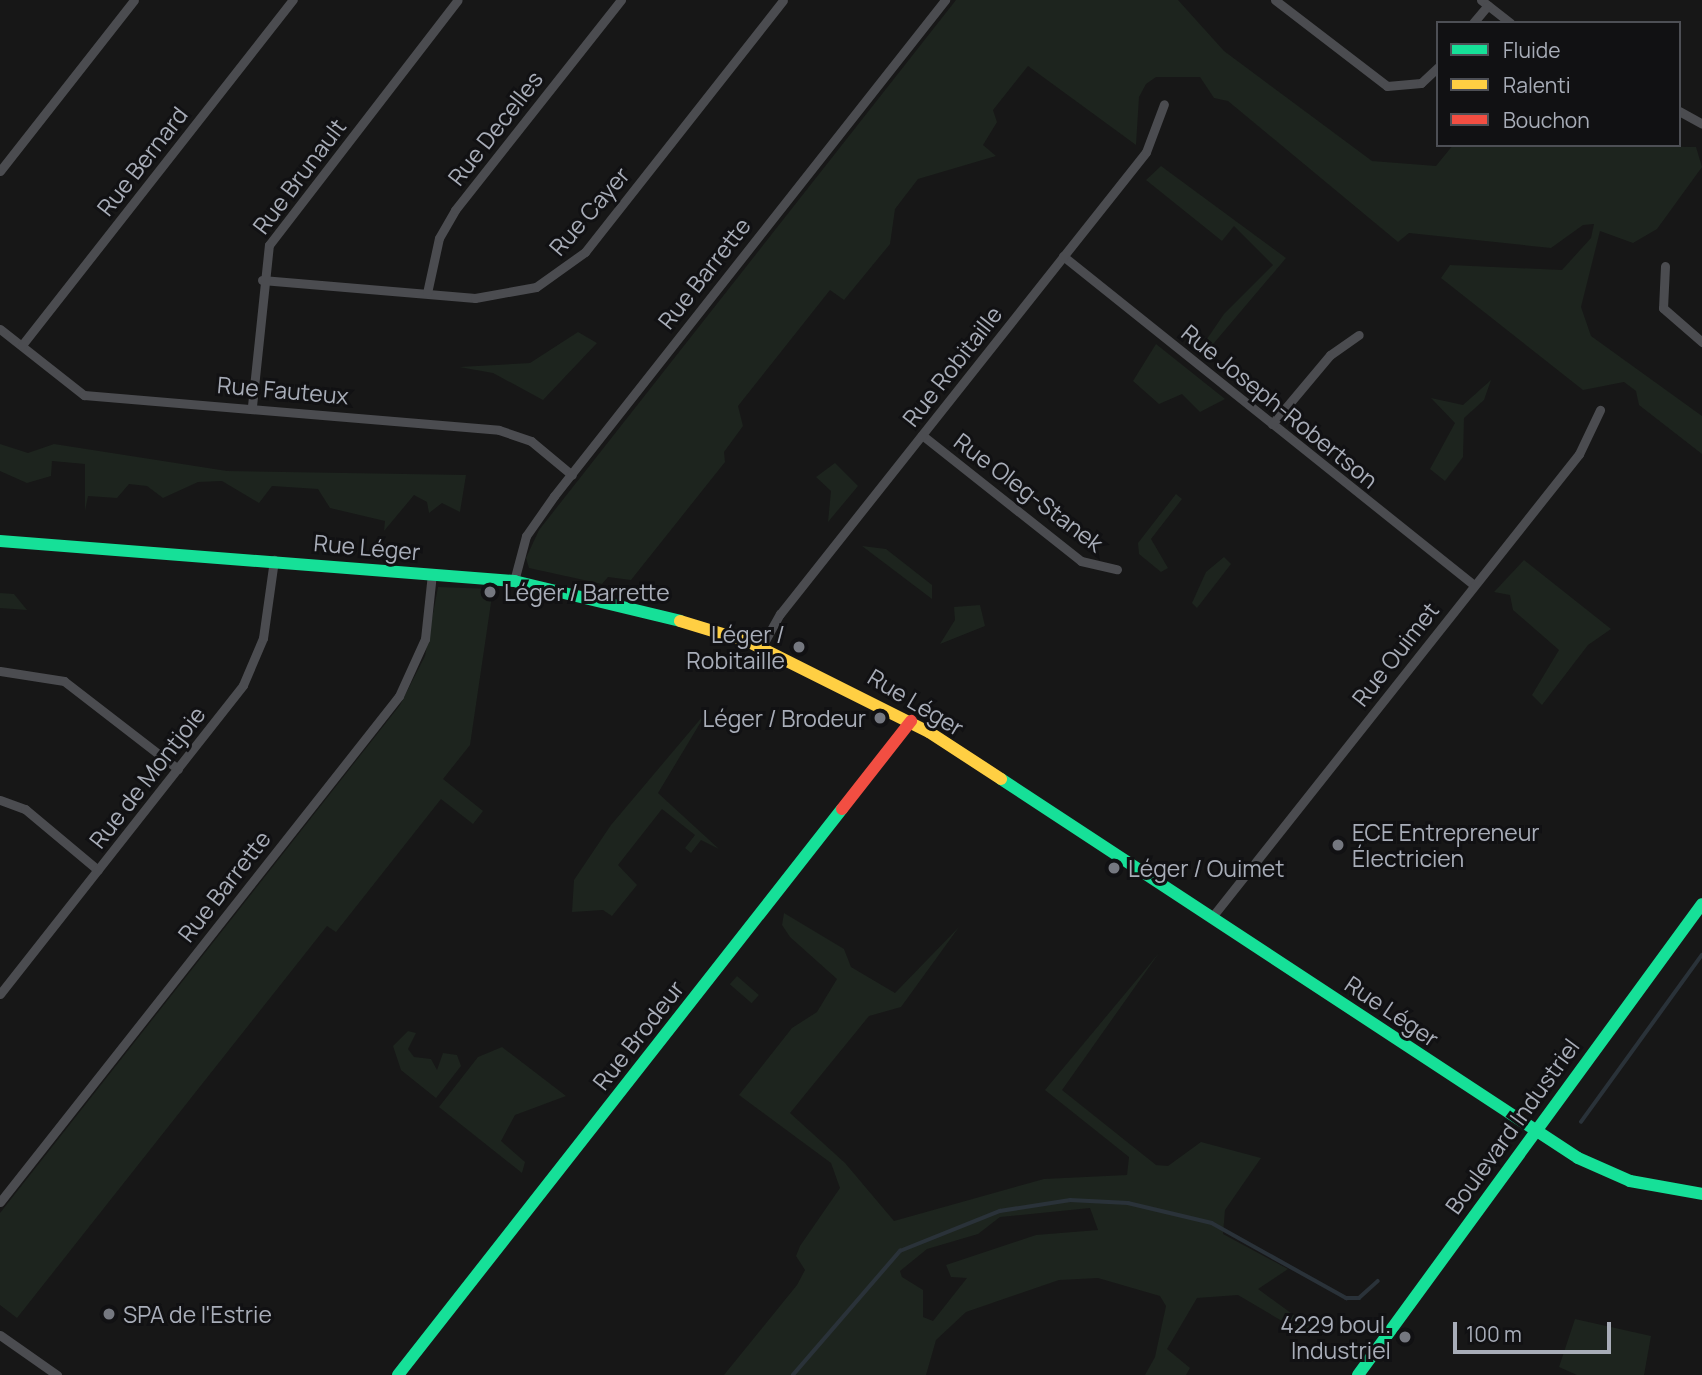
<!DOCTYPE html>
<meta charset="utf-8">
<style>
body{margin:0}
#map{position:relative;width:1702px;height:1375px;overflow:hidden;background:#171717;font-family:Manrope,sans-serif}
div>[style]{position:absolute}
[style*='--x']{left:calc(var(--x)*1px);top:calc(var(--y)*1px);width:calc(var(--w)*1px);rotate:calc(var(--a)*1deg)}
.green>*{inset:0;background:#1d241e;transform-origin:0 0}
.stream>*{height:3.5px;margin:-1.75px;padding:0 1.75px;transform-origin:1.75px;border-radius:1.75px;background:#2a3239}
.street>*{height:9px;margin:-4.5px;padding:0 4.5px;transform-origin:4.5px;border-radius:4.5px;background:#4b4c50}
.fast>*{height:12px;margin:-6px;padding:0 6px;transform-origin:6px;border-radius:6px;background:#16e098}
.slow>*{height:12px;margin:-6px;padding:0 6px;transform-origin:6px;border-radius:6px;background:#ffcf43}
.jam>*{height:12px;margin:-6px;padding:0 6px;transform-origin:6px;border-radius:6px;background:#f24e42}
.dots>*{width:19px;height:19px;translate:-50% -50%;box-sizing:border-box;border:4px solid #111113;border-radius:50%}
span{translate:-50% -50%;white-space:nowrap;text-align:center;line-height:1.15;-webkit-text-stroke:6px #111113;paint-order:stroke}
.street-label{font-size:23px;color:#a8adb8}
.poi-label{font-size:23px;color:#a8adb8}
.left{translate:0 -50%;text-align:left}
.right{translate:-100% -50%;text-align:right}
.legend{position:absolute;left:1436px;top:21px;width:245px;height:126px;box-sizing:border-box;background:#111113;border:2px solid #4d4f55;margin:0;padding:9px 12px;list-style:none;font-size:21px;color:#a8adb8}
.legend li{display:flex;align-items:center;gap:14px;height:35px}
.legend b{width:35px;border:2px solid #4d4f55}
.scale{position:absolute;left:1453px;top:1322px;width:158px;height:32px;box-sizing:border-box;border:4px solid #a8adb8;border-top:0;padding-left:9px;font-size:21px;line-height:24px;white-space:nowrap;color:#a8adb8;-webkit-text-stroke:5px #111113;paint-order:stroke}
</style>
<div id="map">
<div class="green">
<div style="clip-path:polygon(956px 0,1178px 0,1224px 51px,1372px 161px,1436px 166px,1453px 145px,1696px 147px,1702px 167px,1657px 229px,1633px 243px,1600px 231px,1581px 307px,1591px 336px,1702px 416px,1702px 454px,1639px 405px,1636px 391px,1624px 382px,1583px 390px,1441px 278px,1450px 265px,1562px 270px,1591px 238px,1594px 224px,1583px 225px,1551px 248px,1409px 233px,1398px 242px,1228px 101px,1214px 98px,1200px 77px,1156px 77px,1146px 84px,1139px 97px,1136px 145px,1028px 66px,993px 110px,997px 122px,983px 145px,996px 156px,918px 179px,895px 209px,890px 244px,844px 300px,830px 290px,738px 406px,743px 426px,724px 452px,725px 462px,631px 580px,608px 577px,602px 584px,529px 568px,526px 558px,539px 530px)"></div>
<div style="clip-path:polygon(1161px 166px,1286px 258px,1203px 356px,1198px 352px,1224px 314px,1273px 265px,1234px 226px,1222px 241px,1146px 180px)"></div>
<div style="clip-path:polygon(578px 332px,597px 343px,543px 400px,493px 373px,459px 367px,530px 363px)"></div>
<div style="clip-path:polygon(1156px 344px,1225px 399px,1200px 412px,1182px 394px,1159px 404px,1133px 381px)"></div>
<div style="clip-path:polygon(1491px 380px,1484px 400px,1464px 418px,1463px 457px,1445px 481px,1430px 469px,1455px 423px,1431px 398px,1463px 405px)"></div>
<div style="clip-path:polygon(0 444px,28px 453px,54px 444px,227px 471px,466px 475px,460px 512px,442px 503px,429px 513px,427px 502px,414px 495px,384px 531px,385px 521px,330px 508px,318px 489px,272px 486px,259px 503px,222px 481px,198px 482px,163px 498px,147px 486px,129px 484px,117px 498px,88px 496px,85px 511px,85px 464px,52px 461px,51px 476px,27px 483px,0 471px)"></div>
<div style="clip-path:polygon(835px 463px,858px 486px,828px 522px,831px 491px,816px 477px)"></div>
<div style="clip-path:polygon(1176px 494px,1182px 499px,1151px 539px,1168px 568px,1161px 572px,1139px 554px,1138px 543px)"></div>
<div style="clip-path:polygon(862px 546px,886px 549px,932px 585px,932px 599px)"></div>
<div style="clip-path:polygon(1224px 557px,1231px 564px,1197px 608px,1192px 603px,1206px 572px)"></div>
<div style="clip-path:polygon(1524px 560px,1611px 629px,1588px 645px,1542px 705px,1532px 695px,1559px 650px,1513px 610px,1510px 595px,1494px 592px)"></div>
<div style="clip-path:polygon(438px 587px,493px 589px,470px 745px,443px 779px,483px 811px,473px 824px,441px 799px,336px 932px,327px 926px,17px 1318px,0 1305px,0 1213px,400px 705px,425px 656px)"></div>
<div style="clip-path:polygon(0 593px,14px 594px,27px 610px,0 608px)"></div>
<div style="clip-path:polygon(980px 605px,985px 626px,940px 644px,955px 620px,954px 607px)"></div>
<div style="clip-path:polygon(708px 710px,658px 793px,719px 849px,701px 840px,691px 853px,685px 848px,695px 835px,662px 809px,618px 865px,637px 885px,612px 916px,603px 910px,572px 912px,574px 880px,611px 825px)"></div>
<div style="clip-path:polygon(evenodd,784px 913px,844px 949px,851px 967px,895px 993px,959px 927px,901px 1007px,869px 1016px,790px 1113px,845px 1163px,894px 1221px,1044px 1179px,1127px 1175px,1129px 1157px,1045px 1090px,1159px 953px,1062px 1090px,1156px 1165px,1168px 1166px,1201px 1142px,1261px 1158px,1225px 1210px,1223px 1234px,1288px 1269px,1258px 1289px,1313px 1329px,1299px 1331px,1238px 1295px,1197px 1298px,1167px 1349px,1190px 1368px,1186px 1375px,1145px 1375px,1155px 1357px,1166px 1306px,1160px 1296px,1098px 1278px,1059px 1280px,966px 1312px,936px 1340px,926px 1375px,724px 1375px,797px 1285px,805px 1270px,796px 1256px,800px 1246px,840px 1188px,831px 1163px,739px 1095px,792px 1028px,817px 1012px,837px 979px,790px 937px,782px 925px,784px 913px,1090px 1208px,1098px 1230px,1036px 1235px,946px 1265px,951px 1277px,967px 1278px,933px 1321px,923px 1317px,923px 1290px,902px 1277px,900px 1271px,927px 1249px,978px 1234px,1000px 1217px,1090px 1208px)"></div>
<div style="left:737px;top:976px;width:29px;height:11px;rotate:41deg"></div>
<div style="clip-path:polygon(408px 1031px,416px 1033px,408px 1049px,414px 1057px,431px 1059px,437px 1070px,443px 1053px,457px 1055px,461px 1066px,436px 1098px,401px 1070px,393px 1046px)"></div>
<div style="clip-path:polygon(502px 1047px,566px 1096px,515px 1115px,501px 1141px,525px 1162px,522px 1173px,439px 1107px,478px 1057px)"></div>
<div style="clip-path:polygon(1575px 1319px,1651px 1336px,1644px 1375px,1577px 1375px,1559px 1367px)"></div>
</div>
<div class="stream">
<div style="--x:1581;--y:1122;--w:206;--a:-54.1"></div>
<div style="--x:793;--y:1375;--w:164;--a:-49.2"></div>
<div style="--x:900;--y:1251;--w:108;--a:-21.8"></div>
<div style="--x:1000;--y:1211;--w:71;--a:-8.9"></div>
<div style="--x:1070;--y:1200;--w:58;--a:3"></div>
<div style="--x:1128;--y:1203;--w:86;--a:13.4"></div>
<div style="--x:1212;--y:1223;--w:154;--a:29.2"></div>
<div style="--x:1346;--y:1298;--w:13;--a:0"></div>
<div style="--x:1359;--y:1298;--w:25;--a:-42"></div>
</div>
<div class="street">
<div style="--x:1275;--y:0;--w:141;--a:37.5"></div>
<div style="--x:1387;--y:86;--w:34;--a:-5"></div>
<div style="--x:1421;--y:83;--w:23;--a:-43"></div>
<div style="--x:1481;--y:0;--w:37;--a:38"></div>
<div style="--x:1473;--y:23;--w:23;--a:-50"></div>
<div style="--x:1679;--y:111;--w:26;--a:29"></div>
<div style="--x:0;--y:171;--w:217;--a:-51.9"></div>
<div style="--x:1063;--y:256;--w:526;--a:38.68"></div>
<div style="--x:1665;--y:266;--w:42;--a:92.7"></div>
<div style="--x:1663;--y:308;--w:52;--a:41.1"></div>
<div style="--x:262;--y:280;--w:214;--a:4.8"></div>
<div style="--x:475;--y:298;--w:62;--a:-10.2"></div>
<div style="--x:536;--y:287;--w:60;--a:-35.5"></div>
<div style="--x:585;--y:252;--w:320;--a:-51.8"></div>
<div style="--x:427;--y:293;--w:56;--a:-77.7"></div>
<div style="--x:439;--y:238;--w:32;--a:-60"></div>
<div style="--x:455;--y:210;--w:268;--a:-51.7"></div>
<div style="--x:0;--y:329;--w:107;--a:38.2"></div>
<div style="--x:84;--y:395;--w:416;--a:4.8"></div>
<div style="--x:499;--y:430;--w:34;--a:19"></div>
<div style="--x:531;--y:441;--w:53;--a:39.7"></div>
<div style="--x:22;--y:345;--w:439;--a:-51.9"></div>
<div style="--x:252;--y:406;--w:162;--a:-84"></div>
<div style="--x:269;--y:245;--w:309;--a:-52.4"></div>
<div style="--x:1272;--y:424;--w:90;--a:-50"></div>
<div style="--x:1330;--y:355;--w:35;--a:-35"></div>
<div style="--x:922;--y:435;--w:203;--a:38.4"></div>
<div style="--x:1081;--y:561;--w:37;--a:13"></div>
<div style="--x:514;--y:581;--w:47;--a:-75.1"></div>
<div style="--x:526;--y:536;--w:49;--a:-55"></div>
<div style="--x:554;--y:496;--w:632;--a:-51.75"></div>
<div style="--x:762;--y:646;--w:37;--a:-61"></div>
<div style="--x:780;--y:614;--w:589;--a:-51.61"></div>
<div style="--x:1146;--y:152;--w:51;--a:-69.4"></div>
<div style="--x:0;--y:671;--w:65;--a:8.9"></div>
<div style="--x:64;--y:681;--w:144;--a:37.7"></div>
<div style="--x:0;--y:800;--w:27;--a:20"></div>
<div style="--x:25;--y:809;--w:95;--a:39.9"></div>
<div style="--x:1212;--y:917;--w:591;--a:-51.6"></div>
<div style="--x:1579;--y:454;--w:49;--a:-64.5"></div>
<div style="--x:0;--y:994;--w:393;--a:-51.8"></div>
<div style="--x:243;--y:685;--w:51;--a:-66.9"></div>
<div style="--x:263;--y:638;--w:79;--a:-82"></div>
<div style="--x:0;--y:1202;--w:644;--a:-51.74"></div>
<div style="--x:399;--y:696;--w:63;--a:-65.5"></div>
<div style="--x:425;--y:639;--w:66;--a:-83.9"></div>
<div style="--x:0;--y:1335;--w:70;--a:35.1"></div>
</div>
<div class="fast">
<div style="--x:0;--y:541;--w:516;--a:4.45"></div>
<div style="--x:514;--y:581;--w:171;--a:13.5"></div>
<div style="--x:1001;--y:779;--w:690;--a:33.3"></div>
<div style="--x:1578;--y:1158;--w:57;--a:23.9"></div>
<div style="--x:1630;--y:1181;--w:73;--a:10.2"></div>
<div style="--x:398;--y:1375;--w:719;--a:-51.89"></div>
<div style="--x:1358;--y:1375;--w:583;--a:-53.86"></div>
</div>
<div class="slow">
<div style="--x:680;--y:621;--w:72;--a:16.9"></div>
<div style="--x:749;--y:642;--w:201;--a:26.6"></div>
<div style="--x:929;--y:732;--w:86;--a:33.1"></div>
</div>
<div class="jam">
<div style="--x:842;--y:809;--w:112;--a:-51.9"></div>
</div>
<div class="dots">
<div style="left:490px;top:592px;background:#757880"></div>
<div style="left:799px;top:647px;background:#757880"></div>
<div style="left:880px;top:718px;background:#757880"></div>
<div style="left:1338px;top:845px;background:#757880"></div>
<div style="left:1114px;top:868px;background:#757880"></div>
<div style="left:109px;top:1314px;background:#757880"></div>
<div style="left:1405px;top:1337px;background:#757880"></div>
</div>
<div class="street-label">
<span style="left:495px;top:128px;rotate:-52deg">Rue Decelles</span>
<span style="left:142px;top:161px;rotate:-52deg">Rue Bernard</span>
<span style="left:299px;top:176px;rotate:-53deg">Rue Brunault</span>
<span style="left:589px;top:211px;rotate:-49deg">Rue Cayer</span>
<span style="left:704px;top:273px;rotate:-52deg">Rue Barrette</span>
<span style="left:952px;top:366px;rotate:-52deg">Rue Robitaille</span>
<span style="left:283px;top:390px;rotate:5deg">Rue Fauteux</span>
<span style="left:1280px;top:406px;rotate:39deg">Rue Joseph-Robertson</span>
<span style="left:1029px;top:492px;rotate:37deg">Rue Oleg-Stanek</span>
<span style="left:367px;top:547px;rotate:5deg">Rue Léger</span>
<span style="left:1395px;top:654px;rotate:-52deg">Rue Ouimet</span>
<span style="left:916px;top:702px;rotate:31deg">Rue Léger</span>
<span style="left:147px;top:777px;rotate:-52deg">Rue de Montjoie</span>
<span style="left:224px;top:886px;rotate:-52deg">Rue Barrette</span>
<span style="left:1392px;top:1011px;rotate:34deg">Rue Léger</span>
<span style="left:638px;top:1035px;rotate:-52deg">Rue Brodeur</span>
<span style="left:1512px;top:1126px;rotate:-54deg">Boulevard Industriel</span>
</div>
<div class="poi-label">
<span class="left" style="left:504px;top:592px">Léger / Barrette</span>
<span class="right" style="left:785px;top:647px">Léger /<br>Robitaille</span>
<span class="right" style="left:866px;top:718px">Léger / Brodeur</span>
<span class="left" style="left:1352px;top:845px">ECE Entrepreneur<br>Électricien</span>
<span class="left" style="left:1128px;top:868px">Léger / Ouimet</span>
<span class="left" style="left:123px;top:1314px">SPA de l'Estrie</span>
<span class="right" style="left:1391px;top:1337px">4229 boul.<br>Industriel</span>
</div>
<ul class="legend">
<li><b style="height:9px;background:#16e098"></b>Fluide</li>
<li><b style="height:9px;background:#ffcf43"></b>Ralenti</li>
<li><b style="height:9px;background:#f24e42"></b>Bouchon</li>
</ul>
<div class="scale">100 m</div>
</div>
